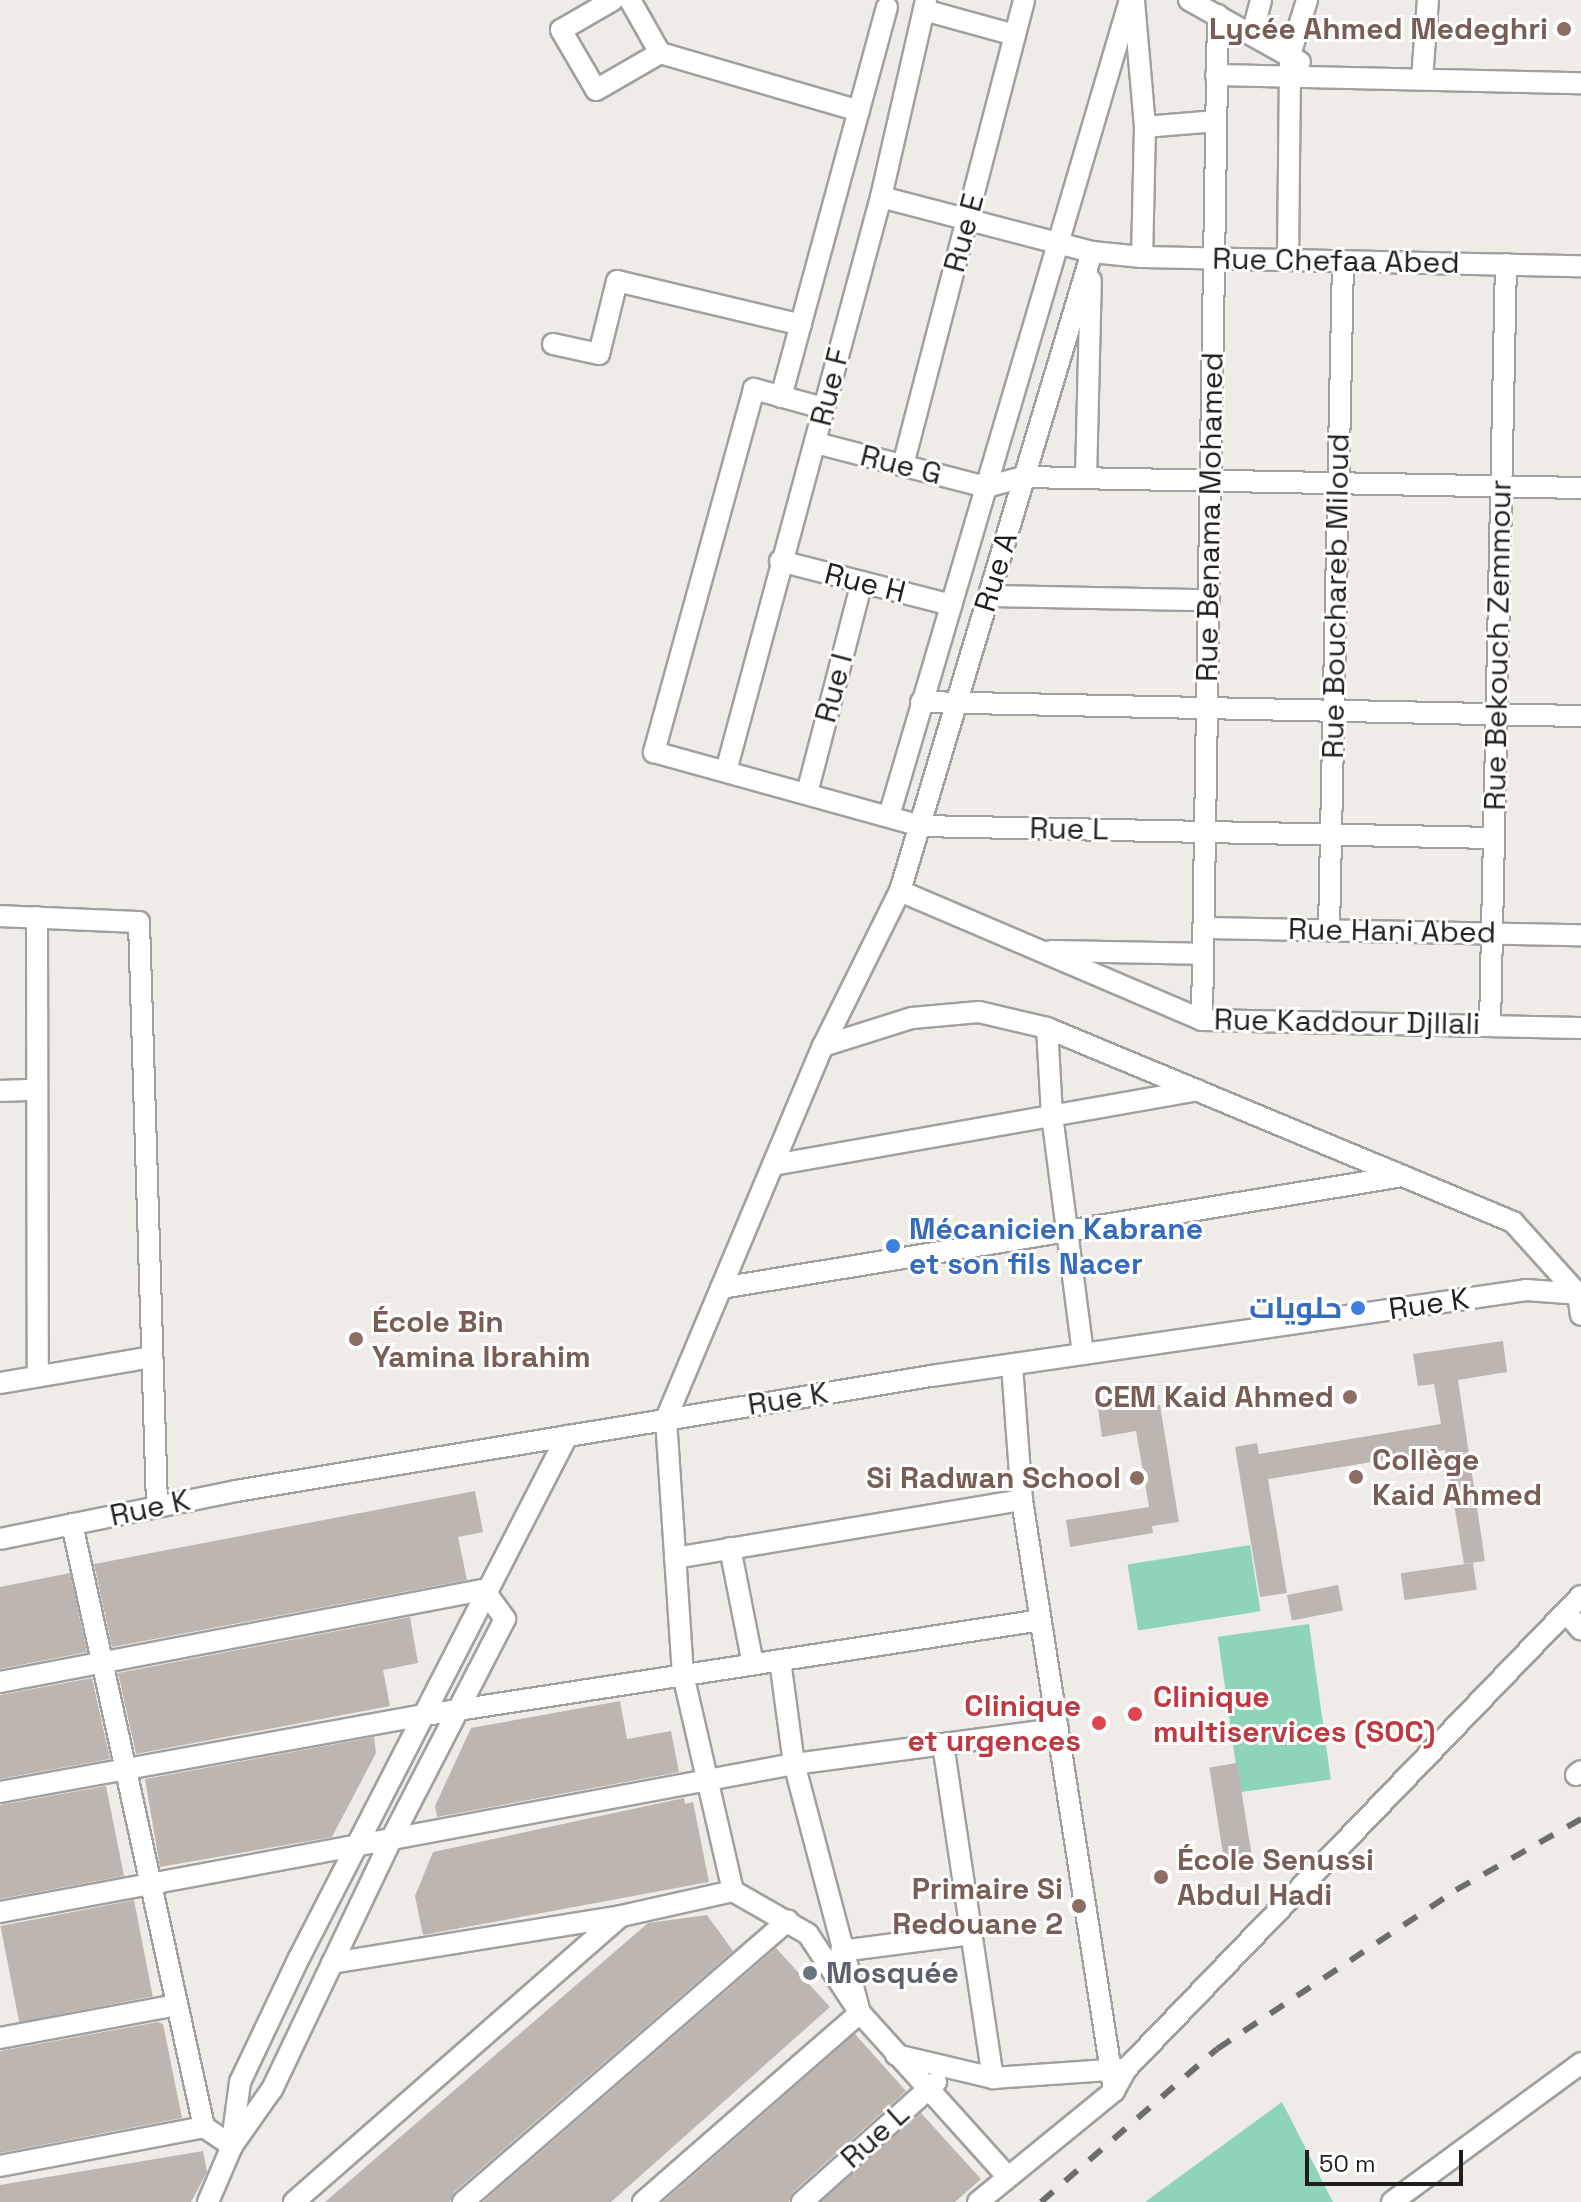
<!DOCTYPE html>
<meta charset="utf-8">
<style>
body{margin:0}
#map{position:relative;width:1581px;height:2202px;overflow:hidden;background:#efece7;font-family:"Space Grotesk",Cairo,sans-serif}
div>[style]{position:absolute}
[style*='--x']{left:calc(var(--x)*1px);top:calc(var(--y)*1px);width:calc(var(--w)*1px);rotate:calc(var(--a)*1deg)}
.pitch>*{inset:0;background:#8ed5b8;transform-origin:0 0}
.building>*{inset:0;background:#bcb5b0;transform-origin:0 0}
.roads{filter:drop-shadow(2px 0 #a0a0a0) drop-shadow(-2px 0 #a0a0a0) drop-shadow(0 2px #a0a0a0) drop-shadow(0 -2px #a0a0a0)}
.minor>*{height:20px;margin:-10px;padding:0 10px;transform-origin:10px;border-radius:10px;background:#fff}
.rail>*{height:6px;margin-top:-3px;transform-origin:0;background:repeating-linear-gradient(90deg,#6d6d6d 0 16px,transparent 0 32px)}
.dots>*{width:22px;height:22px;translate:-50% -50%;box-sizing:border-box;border:4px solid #fff;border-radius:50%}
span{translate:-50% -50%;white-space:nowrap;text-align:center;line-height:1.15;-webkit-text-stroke:6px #fff;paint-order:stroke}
.education-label{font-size:30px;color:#785e54;font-weight:700}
.right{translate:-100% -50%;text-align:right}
.left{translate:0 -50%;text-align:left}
.street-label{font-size:30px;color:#1f1f1f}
.shop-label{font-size:30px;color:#366cbe;font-weight:700}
.health-label{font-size:30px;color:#be3a42;font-weight:700}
.worship-label{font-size:30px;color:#5b616d;font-weight:700}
.scale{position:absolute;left:1305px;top:2150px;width:158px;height:36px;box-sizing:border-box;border:4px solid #1f1f1f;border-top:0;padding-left:10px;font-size:24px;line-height:28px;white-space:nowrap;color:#1f1f1f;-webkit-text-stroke:6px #fff;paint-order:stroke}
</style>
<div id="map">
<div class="pitch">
<div style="left:1250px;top:1545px;width:67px;height:124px;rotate:81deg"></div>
<div style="left:1309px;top:1624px;width:157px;height:92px;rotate:82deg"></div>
<div style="clip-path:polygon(1282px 2102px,1333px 2202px,1145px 2202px)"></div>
</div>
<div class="building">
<div style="clip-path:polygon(1503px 1341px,1507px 1372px,1458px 1380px,1485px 1561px,1464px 1564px,1445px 1450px,1268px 1479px,1287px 1593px,1260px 1597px,1235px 1447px,1257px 1443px,1259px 1454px,1441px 1424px,1434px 1384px,1418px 1386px,1413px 1354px)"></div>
<div style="clip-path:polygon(1132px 1403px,1133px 1410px,1160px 1405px,1179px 1522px,1152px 1526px,1153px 1533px,1070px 1547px,1066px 1520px,1149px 1507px,1136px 1431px,1102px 1437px,1098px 1408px)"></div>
<div style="clip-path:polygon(475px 1491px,483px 1532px,458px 1537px,467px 1580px,112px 1647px,94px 1564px)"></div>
<div style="left:1473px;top:1563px;width:27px;height:73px;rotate:82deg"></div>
<div style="clip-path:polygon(70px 1573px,87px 1652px,0 1669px,0 1587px)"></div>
<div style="left:1338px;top:1585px;width:26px;height:52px;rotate:79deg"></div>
<div style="clip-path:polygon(410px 1617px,418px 1663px,383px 1670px,390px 1706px,136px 1754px,118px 1673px)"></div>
<div style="clip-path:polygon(92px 1678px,110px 1759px,0 1779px,0 1695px)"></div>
<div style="clip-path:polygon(620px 1701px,627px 1739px,671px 1731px,679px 1772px,437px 1817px,435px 1806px,471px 1728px)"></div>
<div style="clip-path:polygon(374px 1737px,376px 1753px,332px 1837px,160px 1867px,145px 1779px)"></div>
<div style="left:1237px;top:1763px;width:100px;height:28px;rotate:81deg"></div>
<div style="clip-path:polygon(106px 1786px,124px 1876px,0 1899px,0 1805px)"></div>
<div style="clip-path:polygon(684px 1798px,685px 1804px,693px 1802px,709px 1882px,423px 1935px,415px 1896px,433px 1852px)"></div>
<div style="left:134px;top:1900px;width:98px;height:136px;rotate:79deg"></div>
<div style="clip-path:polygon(707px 1915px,733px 1951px,454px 2192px,450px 2202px,325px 2202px,648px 1923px)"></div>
<div style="clip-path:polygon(776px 1948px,830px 2007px,611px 2202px,483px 2202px)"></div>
<div style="clip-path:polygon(158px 2022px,163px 2024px,182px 2118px,0 2153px,0 2051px)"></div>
<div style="clip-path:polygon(855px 2034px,906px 2091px,793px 2192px,789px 2202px,663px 2202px)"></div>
<div style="clip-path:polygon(921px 2113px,981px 2179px,955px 2202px,821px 2202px)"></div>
<div style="clip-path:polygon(203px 2151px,207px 2172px,191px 2202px,0 2202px,0 2185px)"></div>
</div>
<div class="roads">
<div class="minor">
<div style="--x:613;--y:0;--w:60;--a:150"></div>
<div style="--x:561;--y:30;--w:69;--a:59.7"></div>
<div style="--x:596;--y:90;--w:74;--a:-30"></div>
<div style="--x:660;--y:53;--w:207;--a:16.2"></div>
<div style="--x:630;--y:0;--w:61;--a:60.5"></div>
<div style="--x:1189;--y:0;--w:127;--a:29.2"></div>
<div style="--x:1134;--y:1;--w:126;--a:85"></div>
<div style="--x:1145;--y:127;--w:130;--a:91.3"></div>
<div style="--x:924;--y:10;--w:94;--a:15.4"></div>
<div style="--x:1252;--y:34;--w:35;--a:-75"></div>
<div style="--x:1216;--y:75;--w:365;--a:1.3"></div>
<div style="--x:1422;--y:79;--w:79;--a:-85.7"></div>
<div style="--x:1145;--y:127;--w:71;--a:-4.8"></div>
<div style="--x:881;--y:197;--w:218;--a:14.6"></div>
<div style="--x:1092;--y:252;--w:50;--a:5.7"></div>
<div style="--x:1142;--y:257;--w:439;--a:1.2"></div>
<div style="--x:1288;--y:260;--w:205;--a:-89.4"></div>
<div style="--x:1290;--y:55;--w:58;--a:-72.8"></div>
<div style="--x:553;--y:344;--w:47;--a:12.3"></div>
<div style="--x:599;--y:354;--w:75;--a:-76.1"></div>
<div style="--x:617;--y:281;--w:189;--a:13.4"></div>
<div style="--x:781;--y:397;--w:404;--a:-74.8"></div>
<div style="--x:823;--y:408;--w:72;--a:-164.6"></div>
<div style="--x:754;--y:389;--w:377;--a:105.4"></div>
<div style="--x:654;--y:752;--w:276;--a:15.5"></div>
<div style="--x:920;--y:826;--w:574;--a:1.2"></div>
<div style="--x:816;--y:443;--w:176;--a:14.5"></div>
<div style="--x:986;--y:487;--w:39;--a:-15"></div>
<div style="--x:1024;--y:477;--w:557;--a:1.13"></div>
<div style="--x:903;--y:465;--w:480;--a:-75.4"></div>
<div style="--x:1086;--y:478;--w:198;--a:-88.6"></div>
<div style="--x:780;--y:561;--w:177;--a:14.4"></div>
<div style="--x:990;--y:596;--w:218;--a:1.1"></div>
<div style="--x:921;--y:702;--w:660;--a:1.22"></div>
<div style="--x:726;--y:771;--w:595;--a:-74.89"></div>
<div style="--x:881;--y:197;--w:202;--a:-77.1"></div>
<div style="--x:807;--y:793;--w:218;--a:-75.4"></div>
<div style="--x:889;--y:816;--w:851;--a:-73.55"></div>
<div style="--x:900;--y:891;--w:328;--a:23.1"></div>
<div style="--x:1202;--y:1020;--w:379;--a:1.2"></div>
<div style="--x:0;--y:916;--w:139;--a:2.5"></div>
<div style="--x:139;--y:922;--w:583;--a:88.23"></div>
<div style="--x:37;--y:917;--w:459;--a:89.9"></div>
<div style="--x:1204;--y:928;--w:377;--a:1.1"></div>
<div style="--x:1329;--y:930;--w:669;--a:-88.8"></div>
<div style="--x:1051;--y:951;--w:152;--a:1.1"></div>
<div style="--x:1202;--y:1020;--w:1005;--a:-89.09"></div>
<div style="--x:1490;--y:1026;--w:762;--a:-88.8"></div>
<div style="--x:1047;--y:1028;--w:87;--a:86.7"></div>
<div style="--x:1052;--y:1115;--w:241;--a:82.6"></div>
<div style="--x:823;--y:1046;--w:173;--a:-63.6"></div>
<div style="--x:900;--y:891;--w:667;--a:-73.28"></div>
<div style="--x:0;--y:1091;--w:35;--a:-2"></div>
<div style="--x:773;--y:1165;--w:431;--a:-10"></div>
<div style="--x:721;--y:1288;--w:691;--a:-9.33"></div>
<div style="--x:1012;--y:1365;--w:135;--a:85.8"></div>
<div style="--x:1022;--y:1500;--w:598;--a:81.15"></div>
<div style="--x:0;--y:1383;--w:154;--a:-9.7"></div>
<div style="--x:72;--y:1524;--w:617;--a:77.65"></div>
<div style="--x:204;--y:2127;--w:34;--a:34"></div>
<div style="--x:0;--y:1539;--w:241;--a:-11.5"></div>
<div style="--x:236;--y:1491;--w:704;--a:-9.4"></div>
<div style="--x:931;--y:1376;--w:601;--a:-8.22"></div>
<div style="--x:1526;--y:1290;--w:55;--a:4.2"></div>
<div style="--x:730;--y:1548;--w:118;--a:78.8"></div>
<div style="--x:675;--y:1558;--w:352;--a:-9.5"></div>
<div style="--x:1566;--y:1612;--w:23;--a:50"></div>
<div style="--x:0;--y:1682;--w:493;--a:-10.8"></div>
<div style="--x:484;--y:1590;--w:36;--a:54"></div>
<div style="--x:505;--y:1619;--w:251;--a:117.3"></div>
<div style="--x:390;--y:1842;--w:274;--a:115.5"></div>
<div style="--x:272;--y:2089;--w:70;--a:125.1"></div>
<div style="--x:232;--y:2146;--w:61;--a:113.2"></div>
<div style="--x:943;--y:1744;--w:338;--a:81.5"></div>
<div style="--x:1576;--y:1775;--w:6;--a:-39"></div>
<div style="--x:0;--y:1792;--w:426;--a:-10.3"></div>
<div style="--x:419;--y:1716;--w:629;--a:-8.77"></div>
<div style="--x:0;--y:1912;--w:808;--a:-10.56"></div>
<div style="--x:794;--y:1764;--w:266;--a:-7.6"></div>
<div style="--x:841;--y:1951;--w:132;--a:-7.4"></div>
<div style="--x:332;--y:1963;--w:293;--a:-9.2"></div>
<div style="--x:621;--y:1916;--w:115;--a:-12.6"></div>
<div style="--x:0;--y:2038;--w:180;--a:-10.6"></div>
<div style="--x:896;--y:2055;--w:100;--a:13.3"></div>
<div style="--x:993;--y:2078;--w:130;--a:-4"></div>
<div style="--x:232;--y:2142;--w:61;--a:-82.4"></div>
<div style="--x:240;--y:2082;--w:137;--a:-64.6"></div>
<div style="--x:299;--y:1958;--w:587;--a:-62.82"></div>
<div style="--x:0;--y:2166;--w:208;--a:-10.8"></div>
<div style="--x:1007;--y:2176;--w:219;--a:-132"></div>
<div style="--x:860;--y:2013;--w:95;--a:-123.4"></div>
<div style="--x:808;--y:1934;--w:86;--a:-150.2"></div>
<div style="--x:733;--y:1891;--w:222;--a:-103"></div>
<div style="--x:683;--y:1675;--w:257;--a:-93.8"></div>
<div style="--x:666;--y:1419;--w:405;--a:-67.2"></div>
<div style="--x:823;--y:1046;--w:93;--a:-17.5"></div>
<div style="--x:912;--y:1018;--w:67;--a:-5.1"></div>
<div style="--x:979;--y:1012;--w:70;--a:13.2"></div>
<div style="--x:1047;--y:1028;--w:505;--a:22.6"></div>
<div style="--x:1513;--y:1222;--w:97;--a:47.9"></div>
<div style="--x:1578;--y:1294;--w:21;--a:82"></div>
<div style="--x:294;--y:2202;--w:434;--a:-41.2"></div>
<div style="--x:463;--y:2202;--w:430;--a:-40.9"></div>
<div style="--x:643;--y:2202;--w:288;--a:-41.1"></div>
<div style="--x:860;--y:2013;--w:258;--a:-104.8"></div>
<div style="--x:794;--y:1764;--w:105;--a:-97.7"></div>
<div style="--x:802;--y:2202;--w:180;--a:-41.8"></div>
<div style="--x:978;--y:2202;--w:176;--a:-39.2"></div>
<div style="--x:1114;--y:2091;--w:26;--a:-61"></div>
<div style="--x:1127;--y:2068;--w:655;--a:-46.11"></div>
<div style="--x:1392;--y:2202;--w:235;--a:-36.3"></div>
</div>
</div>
<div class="rail">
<div style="--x:1041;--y:2202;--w:233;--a:-41"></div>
<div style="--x:1217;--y:2049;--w:287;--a:-33.6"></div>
<div style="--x:1456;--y:1890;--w:144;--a:-29.6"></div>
</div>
<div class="dots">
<div style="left:1564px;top:29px;background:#8d6e63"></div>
<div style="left:893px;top:1246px;background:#3f7fe0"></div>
<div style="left:1358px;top:1308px;background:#3f7fe0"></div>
<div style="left:356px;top:1339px;background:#8d6e63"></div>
<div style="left:1350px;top:1397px;background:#8d6e63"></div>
<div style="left:1356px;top:1477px;background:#8d6e63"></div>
<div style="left:1137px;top:1478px;background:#8d6e63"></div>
<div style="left:1135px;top:1714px;background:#e0444e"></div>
<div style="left:1099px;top:1723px;background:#e0444e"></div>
<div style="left:1161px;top:1877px;background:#8d6e63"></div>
<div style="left:1079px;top:1906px;background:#8d6e63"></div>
<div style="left:810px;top:1973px;background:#6b7280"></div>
</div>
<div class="education-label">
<span class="right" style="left:1548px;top:29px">Lycée Ahmed Medeghri</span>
<span class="left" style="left:372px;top:1339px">École Bin<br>Yamina Ibrahim</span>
<span class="right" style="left:1334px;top:1397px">CEM Kaid Ahmed</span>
<span class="left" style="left:1372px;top:1477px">Collège<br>Kaid Ahmed</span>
<span class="right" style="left:1121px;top:1478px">Si Radwan School</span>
<span class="left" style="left:1177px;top:1877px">École Senussi<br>Abdul Hadi</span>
<span class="right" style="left:1063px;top:1906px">Primaire Si<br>Redouane 2</span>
</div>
<div class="street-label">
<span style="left:964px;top:233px;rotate:-75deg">Rue E</span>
<span style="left:1336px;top:261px;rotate:1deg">Rue Chefaa Abed</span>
<span style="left:830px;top:387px;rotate:-76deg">Rue F</span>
<span style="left:901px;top:465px;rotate:14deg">Rue G</span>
<span style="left:1210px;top:517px;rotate:-89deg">Rue Benama Mohamed</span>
<span style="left:996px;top:572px;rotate:-73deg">Rue A</span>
<span style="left:865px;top:583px;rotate:14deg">Rue H</span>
<span style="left:1336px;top:596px;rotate:-89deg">Rue Bouchareb Miloud</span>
<span style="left:1498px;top:645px;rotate:-89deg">Rue Bekouch Zemmour</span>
<span style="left:834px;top:688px;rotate:-75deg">Rue I</span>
<span style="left:1069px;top:829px;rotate:1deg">Rue L</span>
<span style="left:1392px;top:931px;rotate:1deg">Rue Hani Abed</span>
<span style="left:1347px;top:1022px;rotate:1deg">Rue Kaddour Djllali</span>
<span style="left:1429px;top:1304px;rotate:-8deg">Rue K</span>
<span style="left:788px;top:1399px;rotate:-9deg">Rue K</span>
<span style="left:150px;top:1508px;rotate:-12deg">Rue K</span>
<span style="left:875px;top:2136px;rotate:-42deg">Rue L</span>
</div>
<div class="shop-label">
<span class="left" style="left:909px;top:1246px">Mécanicien Kabrane<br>et son fils Nacer</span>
<span class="right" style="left:1342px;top:1308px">حلويات</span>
</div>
<div class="health-label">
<span class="left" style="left:1153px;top:1714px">Clinique<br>multiservices (SOC)</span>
<span class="right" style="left:1081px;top:1723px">Clinique<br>et urgences</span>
</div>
<div class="worship-label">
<span class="left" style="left:826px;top:1973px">Mosquée</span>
</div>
<div class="scale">50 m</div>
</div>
